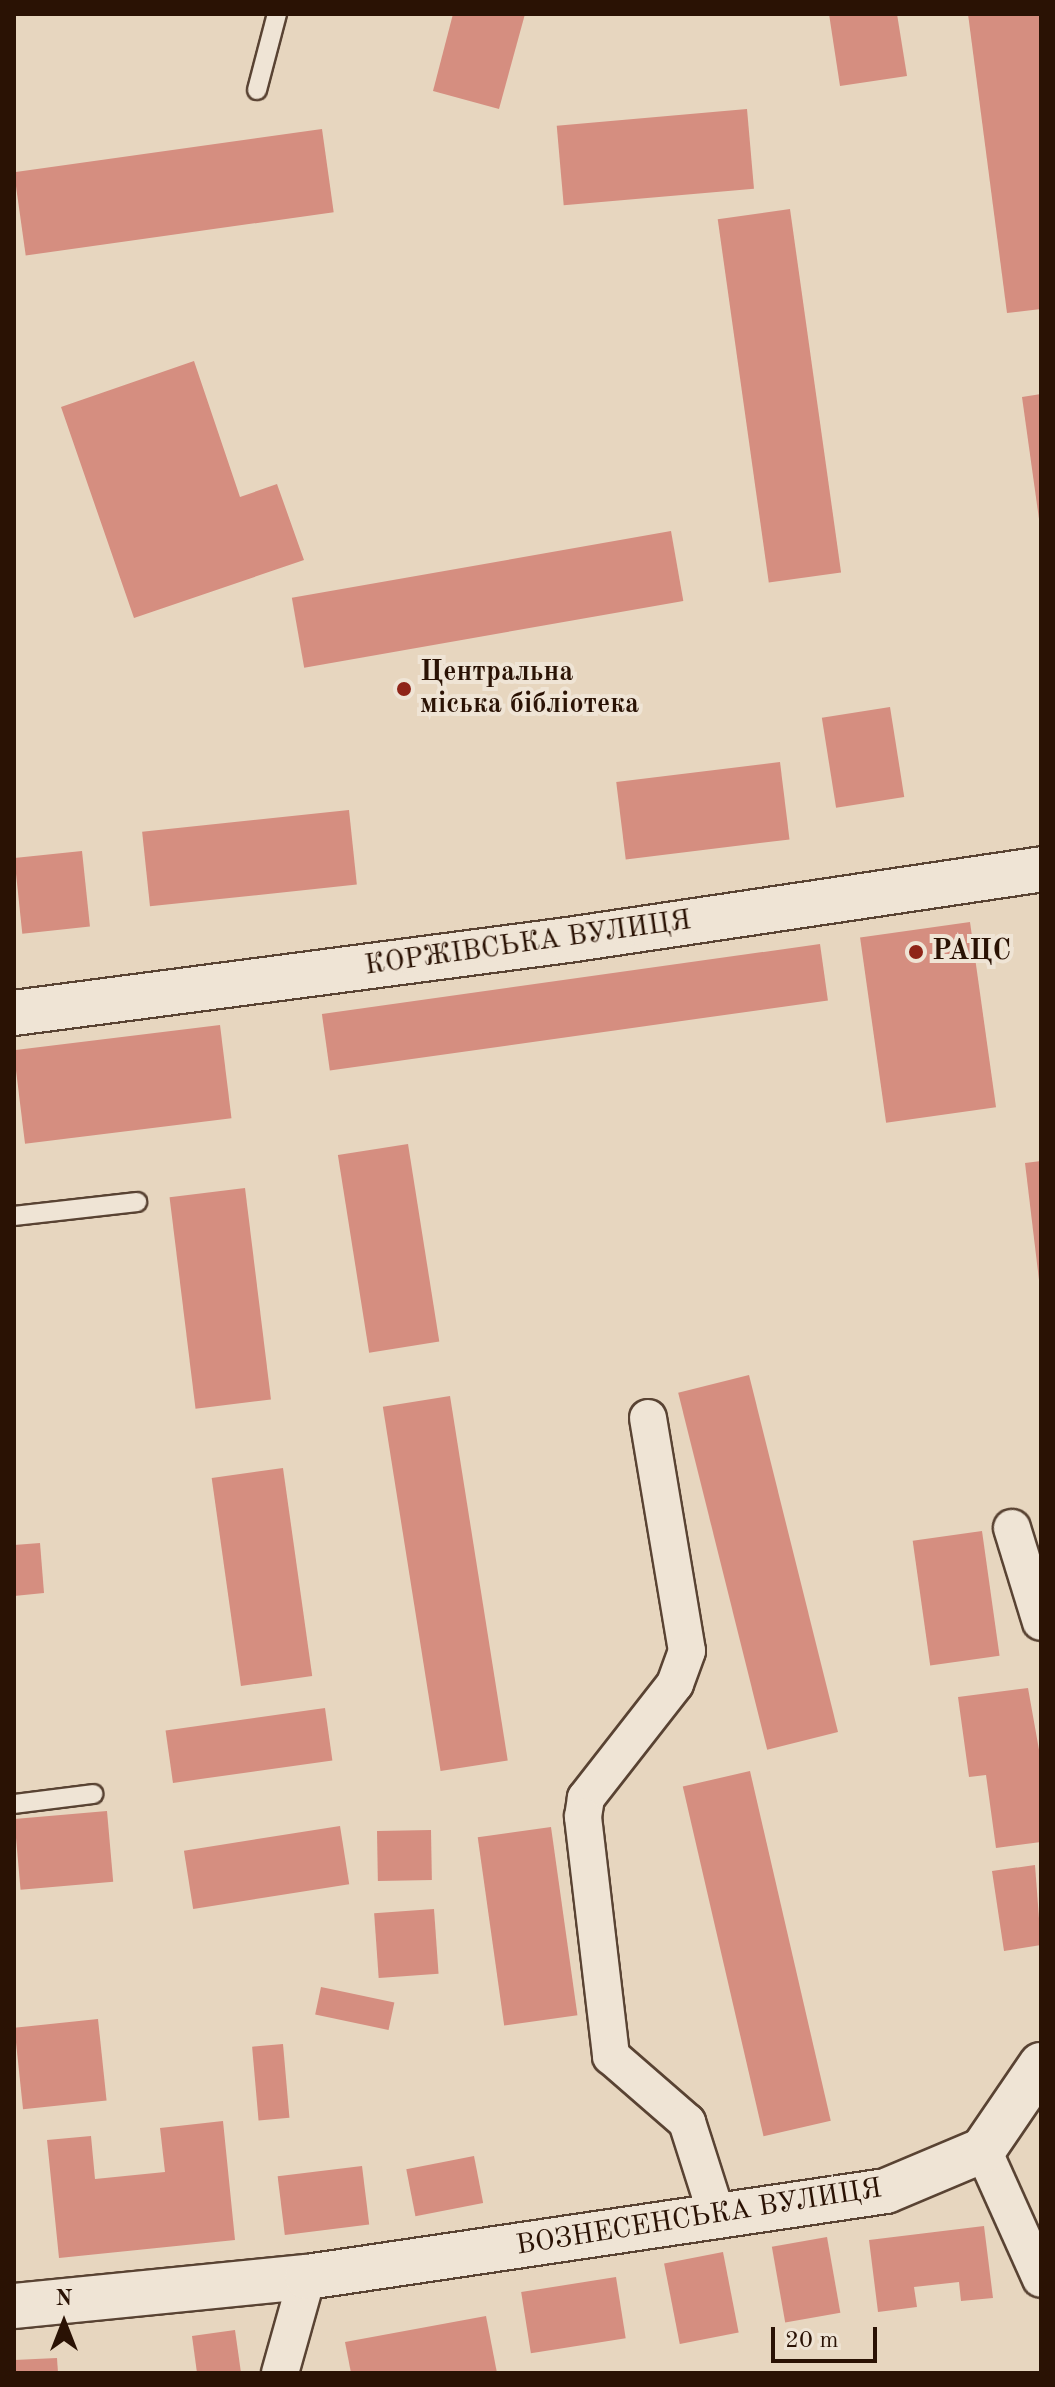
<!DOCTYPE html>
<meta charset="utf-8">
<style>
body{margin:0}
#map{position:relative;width:1055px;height:2387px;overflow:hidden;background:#e7d6bf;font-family:"Old Standard TT",serif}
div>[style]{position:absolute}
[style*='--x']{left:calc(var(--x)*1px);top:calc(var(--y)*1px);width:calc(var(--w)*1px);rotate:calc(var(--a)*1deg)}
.building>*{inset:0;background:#d58e80;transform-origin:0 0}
.roads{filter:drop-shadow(2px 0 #594333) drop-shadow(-2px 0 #594333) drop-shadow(0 2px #594333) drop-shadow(0 -2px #594333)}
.service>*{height:18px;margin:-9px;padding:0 9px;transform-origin:9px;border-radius:9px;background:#efe4d5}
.minor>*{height:36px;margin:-18px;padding:0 18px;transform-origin:18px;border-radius:18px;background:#efe4d5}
.tertiary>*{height:44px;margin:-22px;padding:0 22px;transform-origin:22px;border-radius:22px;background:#efe4d5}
.dots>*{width:22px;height:22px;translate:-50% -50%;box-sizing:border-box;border:4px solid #efe4d5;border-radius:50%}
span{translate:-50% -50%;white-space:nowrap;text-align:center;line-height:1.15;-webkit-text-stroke:8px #efe4d5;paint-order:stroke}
.poi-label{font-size:28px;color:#2a1204;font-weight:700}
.left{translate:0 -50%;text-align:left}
.street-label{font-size:28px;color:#2a1204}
.frame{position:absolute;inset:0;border:16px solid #2a1204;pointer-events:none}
.north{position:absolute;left:24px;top:2283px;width:80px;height:80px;-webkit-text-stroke:6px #efe4d5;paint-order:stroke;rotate:0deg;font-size:22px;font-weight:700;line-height:32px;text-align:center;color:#2a1204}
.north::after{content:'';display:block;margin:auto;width:28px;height:36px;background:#2a1204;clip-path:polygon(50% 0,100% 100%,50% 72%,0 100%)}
.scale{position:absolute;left:771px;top:2327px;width:106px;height:36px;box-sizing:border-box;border:4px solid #2a1204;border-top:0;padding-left:10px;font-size:24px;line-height:28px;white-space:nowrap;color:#2a1204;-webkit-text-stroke:6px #efe4d5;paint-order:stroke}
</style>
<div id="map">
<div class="building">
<div style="clip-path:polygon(453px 14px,525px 14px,499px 109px,433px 91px)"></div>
<div style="clip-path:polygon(829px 14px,897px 14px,907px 76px,840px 86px)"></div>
<div style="clip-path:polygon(968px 14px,1040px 14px,1041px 309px,1007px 313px)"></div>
<div style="left:747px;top:109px;width:80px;height:191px;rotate:85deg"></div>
<div style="left:322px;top:129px;width:84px;height:311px;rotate:82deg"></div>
<div style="left:790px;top:209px;width:367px;height:73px;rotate:82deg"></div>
<div style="clip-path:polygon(194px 361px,240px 497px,277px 484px,304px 560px,134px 618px,61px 407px)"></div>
<div style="clip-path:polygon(1041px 394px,1041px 519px,1039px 519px,1022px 397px)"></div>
<div style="left:671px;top:531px;width:71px;height:385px;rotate:80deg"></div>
<div style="left:890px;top:707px;width:91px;height:69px;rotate:81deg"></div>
<div style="left:780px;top:762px;width:78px;height:165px;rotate:83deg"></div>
<div style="left:349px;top:810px;width:75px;height:208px;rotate:84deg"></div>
<div style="left:82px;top:851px;width:76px;height:68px;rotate:84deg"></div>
<div style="left:970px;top:922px;width:187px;height:111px;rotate:82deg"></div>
<div style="left:820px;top:944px;width:57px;height:503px;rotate:82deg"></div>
<div style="left:220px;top:1025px;width:94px;height:208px;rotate:83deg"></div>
<div style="left:408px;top:1144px;width:200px;height:71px;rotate:81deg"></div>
<div style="clip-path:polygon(1041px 1161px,1041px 1280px,1039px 1280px,1025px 1163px)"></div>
<div style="left:245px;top:1188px;width:213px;height:76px;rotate:83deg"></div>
<div style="left:749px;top:1375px;width:368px;height:73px;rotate:76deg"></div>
<div style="left:450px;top:1396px;width:369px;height:68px;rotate:81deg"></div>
<div style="left:283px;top:1468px;width:210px;height:72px;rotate:82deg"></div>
<div style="left:982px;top:1531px;width:126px;height:70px;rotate:82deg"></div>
<div style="clip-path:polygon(40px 1543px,44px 1593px,14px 1596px,14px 1545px)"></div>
<div style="clip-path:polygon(1028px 1688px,1041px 1761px,1041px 1842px,996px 1848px,986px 1775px,969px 1777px,958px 1697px)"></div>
<div style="left:325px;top:1708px;width:53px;height:161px;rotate:82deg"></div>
<div style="left:750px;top:1771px;width:359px;height:69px;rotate:77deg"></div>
<div style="left:107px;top:1811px;width:71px;height:93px;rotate:85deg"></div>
<div style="left:340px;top:1826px;width:59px;height:158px;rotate:81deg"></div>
<div style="left:551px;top:1827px;width:190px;height:74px;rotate:82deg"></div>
<div style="left:431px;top:1830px;width:50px;height:54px;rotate:89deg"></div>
<div style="clip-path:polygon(1035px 1865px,1041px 1945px,1004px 1951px,992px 1871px)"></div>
<div style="left:434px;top:1909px;width:65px;height:60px;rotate:86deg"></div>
<div style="left:321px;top:1987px;width:75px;height:28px;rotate:12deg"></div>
<div style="left:98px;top:2019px;width:82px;height:84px;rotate:84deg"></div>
<div style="left:283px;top:2044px;width:74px;height:31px;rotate:85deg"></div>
<div style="clip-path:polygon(223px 2121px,235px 2240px,59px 2258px,47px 2140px,91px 2136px,95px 2179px,165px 2172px,160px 2128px)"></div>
<div style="left:474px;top:2156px;width:48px;height:69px;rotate:79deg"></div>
<div style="left:362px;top:2166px;width:59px;height:85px;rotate:83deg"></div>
<div style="clip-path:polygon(984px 2226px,993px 2298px,961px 2301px,959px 2282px,914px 2287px,917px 2307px,878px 2312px,869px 2240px)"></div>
<div style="left:827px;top:2237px;width:77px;height:56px;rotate:80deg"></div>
<div style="left:723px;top:2252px;width:82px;height:60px;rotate:79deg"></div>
<div style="left:616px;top:2277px;width:62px;height:96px;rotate:81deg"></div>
<div style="clip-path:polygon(486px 2316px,497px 2373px,351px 2373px,345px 2342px)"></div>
<div style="clip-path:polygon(235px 2330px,241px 2373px,197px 2373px,192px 2336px)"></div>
<div style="clip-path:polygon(57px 2358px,58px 2373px,14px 2373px,14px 2360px)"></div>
</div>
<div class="roads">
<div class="service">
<div style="--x:257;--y:90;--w:79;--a:-75.3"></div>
<div style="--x:14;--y:1216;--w:124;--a:-6.5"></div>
<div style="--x:14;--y:1804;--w:80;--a:-7.2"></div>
</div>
<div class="minor">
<div style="--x:648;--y:1418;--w:236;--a:80.5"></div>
<div style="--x:687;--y:1651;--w:35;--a:110"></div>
<div style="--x:675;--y:1684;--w:145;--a:128"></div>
<div style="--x:586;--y:1798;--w:19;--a:99"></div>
<div style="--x:583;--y:1817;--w:241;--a:83.3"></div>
<div style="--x:611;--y:2056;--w:101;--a:41"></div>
<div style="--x:687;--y:2122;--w:99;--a:72.3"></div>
<div style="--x:1012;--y:1528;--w:98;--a:72.9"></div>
<div style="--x:983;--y:2150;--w:141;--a:65.8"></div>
<div style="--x:280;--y:2373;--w:100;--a:-74.3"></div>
</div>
<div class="tertiary">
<div style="--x:14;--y:1013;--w:559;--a:-7.51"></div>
<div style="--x:568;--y:940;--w:478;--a:-8.5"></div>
<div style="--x:14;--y:2306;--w:294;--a:-5.7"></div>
<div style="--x:307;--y:2277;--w:585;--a:-8.45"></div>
<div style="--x:886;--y:2191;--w:105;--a:-22.9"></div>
<div style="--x:983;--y:2150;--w:103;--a:-55.7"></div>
</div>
</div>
<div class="dots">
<div style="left:404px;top:689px;background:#8f2418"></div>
<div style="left:916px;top:952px;background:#8f2418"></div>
</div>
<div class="poi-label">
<span class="left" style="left:420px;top:689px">Центральна<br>міська бібліотека</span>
<span class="left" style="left:932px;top:952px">РАЦС</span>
</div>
<div class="street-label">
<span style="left:528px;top:944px;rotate:-8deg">КОРЖІВСЬКА ВУЛИЦЯ</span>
<span style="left:699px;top:2218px;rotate:-9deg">ВОЗНЕСЕНСЬКА ВУЛИЦЯ</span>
</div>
<div class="frame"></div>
<div class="north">N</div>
<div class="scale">20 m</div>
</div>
